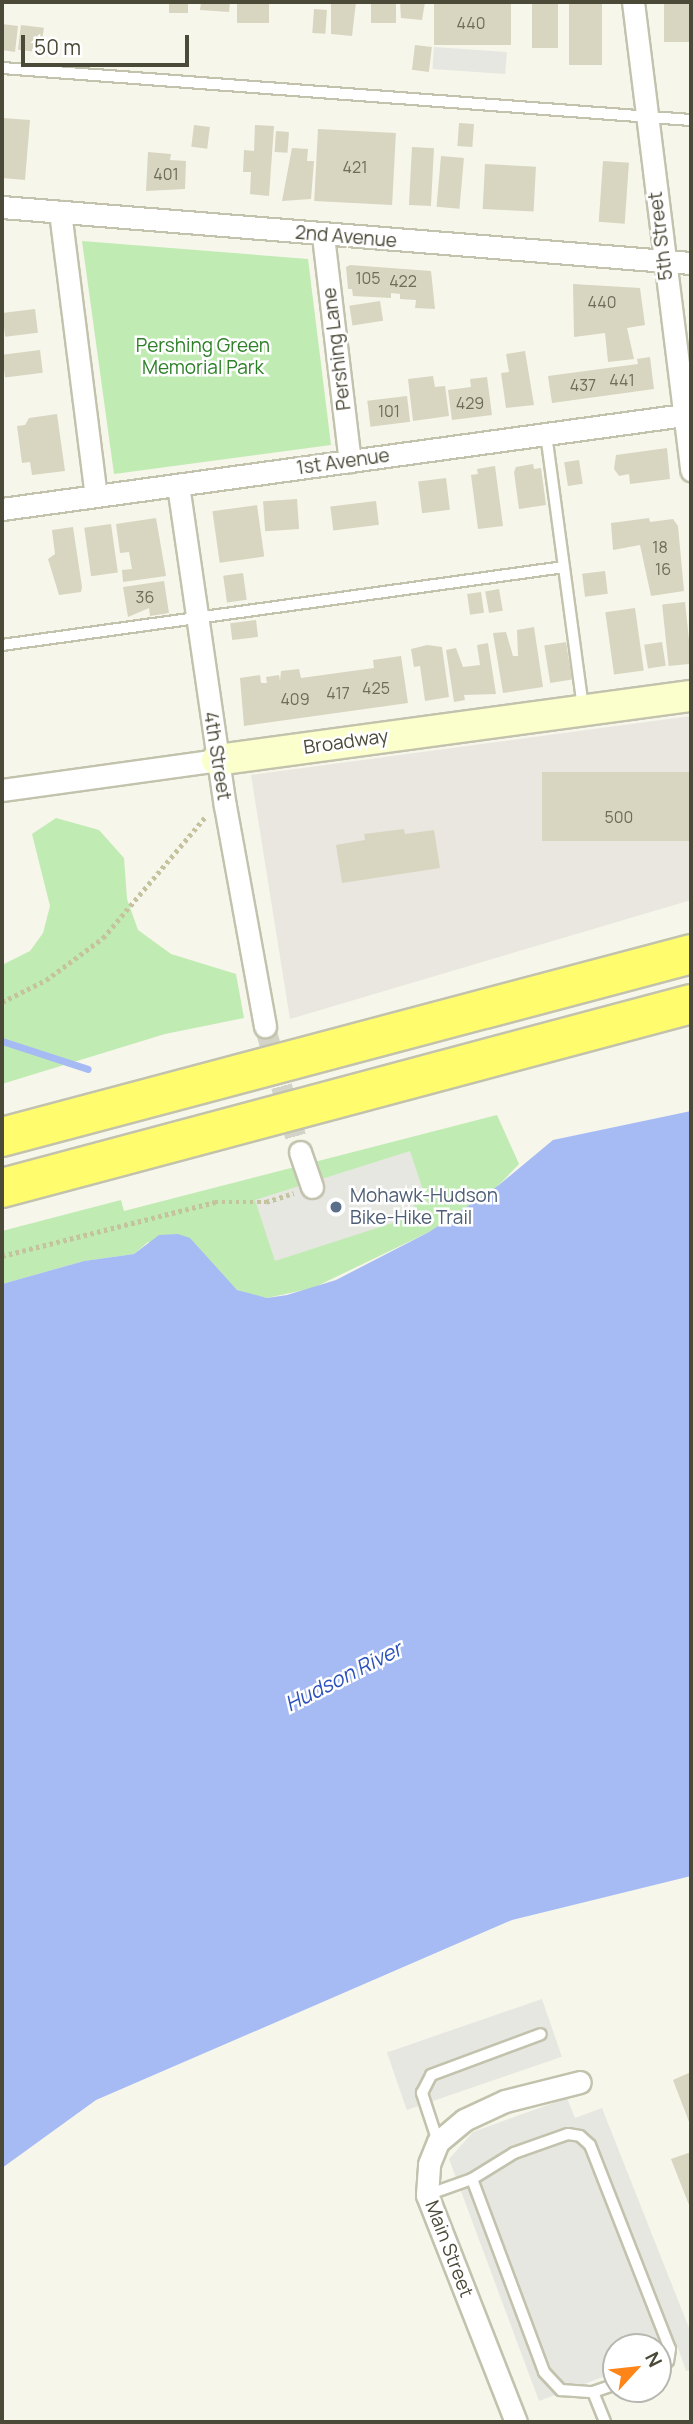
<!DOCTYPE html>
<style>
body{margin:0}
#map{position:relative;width:693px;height:2424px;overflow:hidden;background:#f6f6eb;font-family:Manrope,sans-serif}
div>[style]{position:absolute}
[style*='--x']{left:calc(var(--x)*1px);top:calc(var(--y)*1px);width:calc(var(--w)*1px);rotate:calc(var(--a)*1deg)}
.industrial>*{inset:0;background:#e9e7df}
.green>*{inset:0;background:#c0ebb3}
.parking>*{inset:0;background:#e7e7e2;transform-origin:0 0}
.water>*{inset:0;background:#a6bbf3}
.stream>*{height:7px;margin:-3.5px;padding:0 3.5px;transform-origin:3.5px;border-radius:3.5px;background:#a6bbf3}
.building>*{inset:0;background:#d8d6c0;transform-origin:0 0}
.street-tunnel>*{height:21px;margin-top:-10.5px;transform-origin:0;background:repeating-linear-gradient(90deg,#d4d3c7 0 21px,transparent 0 31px)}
.path>*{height:4.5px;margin-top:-2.25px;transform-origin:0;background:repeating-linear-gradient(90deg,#c4c39d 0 3.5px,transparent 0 7px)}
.roads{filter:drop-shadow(2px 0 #c2c2ad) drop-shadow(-2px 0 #c2c2ad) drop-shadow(0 2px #c2c2ad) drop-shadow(0 -2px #c2c2ad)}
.lane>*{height:10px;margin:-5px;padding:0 5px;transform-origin:5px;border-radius:5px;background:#fff}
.street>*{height:21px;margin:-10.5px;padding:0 10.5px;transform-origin:10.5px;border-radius:10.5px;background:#fff}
.secondary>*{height:30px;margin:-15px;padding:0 15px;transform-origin:15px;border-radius:15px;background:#fbffcc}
.highway>*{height:38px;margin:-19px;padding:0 19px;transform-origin:19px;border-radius:19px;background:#fffd6d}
.dots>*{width:19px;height:19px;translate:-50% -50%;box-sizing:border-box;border:4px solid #fff;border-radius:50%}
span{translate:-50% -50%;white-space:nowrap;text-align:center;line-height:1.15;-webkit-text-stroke:5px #fff;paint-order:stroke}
.number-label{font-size:16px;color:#6e6c5a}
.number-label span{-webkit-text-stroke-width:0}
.street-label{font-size:19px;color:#4b4938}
.park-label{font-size:19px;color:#2d8028}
.service-label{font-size:19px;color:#4e5e75}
.left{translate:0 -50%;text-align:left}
.water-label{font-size:21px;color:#2c51bc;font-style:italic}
.frame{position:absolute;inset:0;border:4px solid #4b4938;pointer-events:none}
.north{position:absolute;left:602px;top:2333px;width:70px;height:70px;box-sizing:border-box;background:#fff;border:2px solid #b7b6af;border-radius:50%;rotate:63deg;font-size:19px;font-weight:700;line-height:28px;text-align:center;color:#4b4938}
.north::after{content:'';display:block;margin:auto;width:24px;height:32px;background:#ff8519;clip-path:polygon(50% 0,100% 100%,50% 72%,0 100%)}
.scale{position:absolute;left:21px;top:35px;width:168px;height:32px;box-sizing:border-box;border:4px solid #4b4938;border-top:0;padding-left:9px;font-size:21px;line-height:24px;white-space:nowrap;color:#4b4938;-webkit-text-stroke:5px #fff;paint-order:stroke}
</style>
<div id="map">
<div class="industrial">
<div style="clip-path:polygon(691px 716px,691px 900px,290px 1019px,251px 775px)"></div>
</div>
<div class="green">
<div style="clip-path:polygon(82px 241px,308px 259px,331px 445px,114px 474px)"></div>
<div style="clip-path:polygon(56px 818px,99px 830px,124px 858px,127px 899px,138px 930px,171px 954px,236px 974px,244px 1018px,165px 1034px,2px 1084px,2px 965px,30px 951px,43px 933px,50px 906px,32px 834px)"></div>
<div style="clip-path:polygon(497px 1115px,519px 1164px,499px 1185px,429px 1232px,313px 1288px,267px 1298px,251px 1295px,237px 1290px,221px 1274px,148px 1242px,134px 1254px,84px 1261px,2px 1284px,2px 1231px,121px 1200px,124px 1211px)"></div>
</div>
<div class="parking">
<div style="left:434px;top:47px;width:73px;height:22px;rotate:4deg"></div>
<div style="clip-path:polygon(410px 1151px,423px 1190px,411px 1194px,417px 1215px,275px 1261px,255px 1200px)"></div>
<div style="left:542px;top:1999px;width:61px;height:164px;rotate:71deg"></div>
<div style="clip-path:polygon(567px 2098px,575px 2118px,602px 2108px,691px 2333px,691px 2370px,686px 2371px,678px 2348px,658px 2356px,658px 2347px,616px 2347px,616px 2372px,539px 2401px,449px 2159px,473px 2132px)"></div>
</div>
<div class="water">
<div style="clip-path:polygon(691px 1111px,691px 1876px,512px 1920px,96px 2100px,2px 2168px,2px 1284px,84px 1261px,134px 1254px,159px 1235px,178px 1234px,190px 1238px,237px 1290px,267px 1298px,287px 1295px,336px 1280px,429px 1232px,499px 1185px,553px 1140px)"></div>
</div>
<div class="stream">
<div style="--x:2;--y:1041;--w:90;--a:18"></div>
</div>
<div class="building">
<div style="left:169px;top:2px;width:19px;height:11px"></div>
<div style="clip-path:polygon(201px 2px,230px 2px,229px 12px,200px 10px)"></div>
<div style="left:237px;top:2px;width:32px;height:21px"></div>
<div style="clip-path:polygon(331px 2px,356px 2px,352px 36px,331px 34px)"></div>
<div style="left:371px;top:2px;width:25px;height:21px"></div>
<div style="clip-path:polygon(400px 2px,425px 2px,422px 20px,401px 18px)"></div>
<div style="left:434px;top:2px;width:77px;height:43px"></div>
<div style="left:532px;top:2px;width:26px;height:46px"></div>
<div style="left:569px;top:2px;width:33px;height:63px"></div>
<div style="left:664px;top:2px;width:27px;height:40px"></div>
<div style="left:314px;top:9px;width:13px;height:24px;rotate:4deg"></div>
<div style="clip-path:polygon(2px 24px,18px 26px,15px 52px,2px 50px)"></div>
<div style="left:21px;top:25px;width:23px;height:25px;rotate:7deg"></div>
<div style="left:415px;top:45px;width:17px;height:25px;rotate:7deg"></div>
<div style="clip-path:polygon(3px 118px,30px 120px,25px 180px,2px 178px)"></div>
<div style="left:459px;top:123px;width:15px;height:23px;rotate:4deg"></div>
<div style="left:194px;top:125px;width:16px;height:22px;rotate:7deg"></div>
<div style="clip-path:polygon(255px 125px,274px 126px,269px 196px,250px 194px,251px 172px,243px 172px,244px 150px,254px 151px)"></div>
<div style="left:318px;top:129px;width:78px;height:72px;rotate:3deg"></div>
<div style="left:276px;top:131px;width:13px;height:21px;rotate:4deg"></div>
<div style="left:412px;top:147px;width:22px;height:58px;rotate:3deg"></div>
<div style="clip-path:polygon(292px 148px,308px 149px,307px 161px,314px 161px,311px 199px,282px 201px)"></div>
<div style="clip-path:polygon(148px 152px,171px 154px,170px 160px,186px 161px,185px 189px,146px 191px)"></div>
<div style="left:441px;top:156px;width:23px;height:51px;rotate:5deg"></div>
<div style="left:603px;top:161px;width:26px;height:61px;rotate:4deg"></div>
<div style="left:485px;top:164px;width:51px;height:45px;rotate:3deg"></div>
<div style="clip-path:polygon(350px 265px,431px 271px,435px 309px,415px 308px,416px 300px,400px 299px,400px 294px,391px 293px,391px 298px,353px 296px,352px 289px,348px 289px,346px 267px)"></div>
<div style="clip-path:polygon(573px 284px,640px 288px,645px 325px,627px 328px,634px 359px,608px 362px,605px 333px,574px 337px)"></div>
<div style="left:380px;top:301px;width:20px;height:31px;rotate:81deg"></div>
<div style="left:35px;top:309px;width:24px;height:33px;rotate:83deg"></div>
<div style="left:40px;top:350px;width:23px;height:38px;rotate:83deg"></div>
<div style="clip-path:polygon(525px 351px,534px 405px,506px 408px,501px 373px,509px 372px,506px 354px)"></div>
<div style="clip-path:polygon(650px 357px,654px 389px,552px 403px,548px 376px,638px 364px,637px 359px)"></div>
<div style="clip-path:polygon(433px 376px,435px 387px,445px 386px,449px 416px,413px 421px,408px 379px)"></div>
<div style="clip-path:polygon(487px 377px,492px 415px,452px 420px,448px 390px,471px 387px,470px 379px)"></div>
<div style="left:407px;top:396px;width:26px;height:40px;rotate:83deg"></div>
<div style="clip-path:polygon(57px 414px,65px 471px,32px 475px,30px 462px,22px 463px,17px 426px,25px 425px,29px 418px)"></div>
<div style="clip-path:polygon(667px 448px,670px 479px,630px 484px,629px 474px,619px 476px,614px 469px,616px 455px)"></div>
<div style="left:579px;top:460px;width:24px;height:15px;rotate:81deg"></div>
<div style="clip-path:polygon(533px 464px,534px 469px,541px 468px,546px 505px,519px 509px,514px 472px,516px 467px)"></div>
<div style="clip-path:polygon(495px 466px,503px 526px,478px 529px,471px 475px,478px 474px,477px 469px)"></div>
<div style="left:446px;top:478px;width:32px;height:28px;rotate:83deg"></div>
<div style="left:297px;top:499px;width:30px;height:34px;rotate:86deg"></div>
<div style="left:376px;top:501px;width:24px;height:46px;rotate:83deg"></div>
<div style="left:257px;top:505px;width:52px;height:45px;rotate:82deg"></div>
<div style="clip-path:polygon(156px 518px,166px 576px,123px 582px,122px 570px,132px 569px,129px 552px,120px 553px,116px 524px)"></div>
<div style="clip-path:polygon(649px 518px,650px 522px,673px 519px,678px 526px,684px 591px,651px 596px,640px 545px,613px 550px,611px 523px)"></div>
<div style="left:111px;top:524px;width:49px;height:27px;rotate:82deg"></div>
<div style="clip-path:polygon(73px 527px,82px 587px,81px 592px,59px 595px,48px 559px,55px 554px,52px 530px)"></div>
<div style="left:605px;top:571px;width:23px;height:23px;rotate:83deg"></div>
<div style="left:243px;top:573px;width:27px;height:20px;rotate:82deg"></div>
<div style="clip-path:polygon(164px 581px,169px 613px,150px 616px,149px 608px,128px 617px,123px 587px)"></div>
<div style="left:499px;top:589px;width:22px;height:14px;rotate:80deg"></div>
<div style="left:481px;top:592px;width:21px;height:14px;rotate:82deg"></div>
<div style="left:685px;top:602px;width:62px;height:23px;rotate:84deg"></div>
<div style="left:635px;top:608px;width:63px;height:30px;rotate:82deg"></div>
<div style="left:256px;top:620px;width:17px;height:26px;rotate:83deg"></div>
<div style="clip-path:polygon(534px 627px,543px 687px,503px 693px,493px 633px,506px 632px,513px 656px,518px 656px,517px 630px)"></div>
<div style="left:566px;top:642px;width:38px;height:22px;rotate:81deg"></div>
<div style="left:662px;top:642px;width:24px;height:18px;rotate:81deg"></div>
<div style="clip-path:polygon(488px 643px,496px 694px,464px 695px,465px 700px,454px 702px,446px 650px,456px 648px,463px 667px,480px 665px,477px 645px)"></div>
<div style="clip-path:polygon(427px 645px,442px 647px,449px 697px,425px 701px,420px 666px,414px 667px,411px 649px)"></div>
<div style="clip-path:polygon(401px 656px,408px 703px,244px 726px,240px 678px,260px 675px,261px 683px,267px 683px,266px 677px,279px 675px,280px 681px,281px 671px,299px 669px,301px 678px,374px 668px,373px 660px)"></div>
<div style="left:691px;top:772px;width:69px;height:149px;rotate:90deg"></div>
<div style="clip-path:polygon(404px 829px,405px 834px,434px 830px,440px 868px,342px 883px,336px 845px,365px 840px,364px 834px)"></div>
<div style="clip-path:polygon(691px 2072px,691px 2127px,673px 2080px)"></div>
<div style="clip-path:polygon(691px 2152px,691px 2210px,671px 2159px)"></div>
</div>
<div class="street-tunnel">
<div style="--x:265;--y:1026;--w:131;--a:74.5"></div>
</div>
<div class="path">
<div style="--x:2;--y:1002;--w:49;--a:-26.6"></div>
<div style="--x:46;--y:980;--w:71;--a:-36.4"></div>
<div style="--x:103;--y:938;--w:160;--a:-49.8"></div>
<div style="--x:2;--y:1256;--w:220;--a:-14.2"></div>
<div style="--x:215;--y:1202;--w:51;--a:0"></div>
<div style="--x:266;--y:1202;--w:29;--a:-18"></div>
</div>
<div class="roads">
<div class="lane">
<div style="--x:2;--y:68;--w:691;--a:4.32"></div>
<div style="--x:546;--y:434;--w:276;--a:82.3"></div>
<div style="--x:2;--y:645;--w:567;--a:-7.9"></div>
<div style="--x:438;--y:2142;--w:52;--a:-108.1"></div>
<div style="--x:422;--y:2093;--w:20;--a:-63"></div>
<div style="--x:431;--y:2075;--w:117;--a:-20.4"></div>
<div style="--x:472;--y:2179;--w:49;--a:-31.8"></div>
<div style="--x:514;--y:2153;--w:57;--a:-19.4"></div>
<div style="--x:568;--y:2134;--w:12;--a:9"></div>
<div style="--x:580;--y:2136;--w:13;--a:42"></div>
<div style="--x:590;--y:2145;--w:219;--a:68.6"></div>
<div style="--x:670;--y:2349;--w:12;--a:99"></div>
<div style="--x:668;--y:2361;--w:12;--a:145"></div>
<div style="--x:427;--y:2195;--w:48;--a:-19.6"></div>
<div style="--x:472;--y:2179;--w:206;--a:69.5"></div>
<div style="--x:544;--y:2372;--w:25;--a:47"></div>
<div style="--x:561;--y:2390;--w:32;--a:4"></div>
<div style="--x:593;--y:2392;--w:32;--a:68"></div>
<div style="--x:593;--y:2392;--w:24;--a:-19"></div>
</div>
<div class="street">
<div style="--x:633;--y:2;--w:472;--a:82.9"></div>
<div style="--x:2;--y:207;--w:691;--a:4.65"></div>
<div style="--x:60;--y:212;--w:286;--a:82.8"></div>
<div style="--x:323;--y:236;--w:227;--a:83.2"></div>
<div style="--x:178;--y:485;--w:324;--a:81.7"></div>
<div style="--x:225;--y:806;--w:224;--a:79.7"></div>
<div style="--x:2;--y:509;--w:688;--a:-7.85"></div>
<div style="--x:2;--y:790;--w:217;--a:-7.9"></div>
<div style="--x:300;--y:1152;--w:37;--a:71"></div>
<div style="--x:516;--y:2422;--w:244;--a:-111.4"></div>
<div style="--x:427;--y:2195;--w:31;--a:-86"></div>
<div style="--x:429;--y:2164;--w:24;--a:-68"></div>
<div style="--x:438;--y:2142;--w:34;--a:-40"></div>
<div style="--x:464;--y:2120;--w:45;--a:-24.9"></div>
<div style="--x:505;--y:2101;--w:77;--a:-14.2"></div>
</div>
<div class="secondary">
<div style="--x:217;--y:760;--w:478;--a:-7.7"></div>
</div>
<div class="highway">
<div style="--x:2;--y:1137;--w:713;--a:-14.87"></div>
<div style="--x:2;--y:1188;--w:713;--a:-14.95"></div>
</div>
</div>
<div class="dots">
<div style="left:336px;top:1207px;background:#5c6f8a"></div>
</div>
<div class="number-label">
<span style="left:471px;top:23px">440</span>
<span style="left:355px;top:167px">421</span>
<span style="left:166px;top:174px">401</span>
<span style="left:368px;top:278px">105</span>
<span style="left:403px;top:281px">422</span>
<span style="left:602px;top:302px">440</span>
<span style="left:622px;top:380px">441</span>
<span style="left:583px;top:385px">437</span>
<span style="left:470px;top:403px">429</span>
<span style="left:389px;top:411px">101</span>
<span style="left:660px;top:547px">18</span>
<span style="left:663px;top:569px">16</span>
<span style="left:145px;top:597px">36</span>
<span style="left:376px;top:688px">425</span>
<span style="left:338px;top:693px">417</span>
<span style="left:295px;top:699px">409</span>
<span style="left:619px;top:817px">500</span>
</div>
<div class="street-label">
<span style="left:661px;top:236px;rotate:-97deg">5th Street</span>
<span style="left:346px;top:237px;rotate:5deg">2nd Avenue</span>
<span style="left:337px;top:349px;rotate:-97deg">Pershing Lane</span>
<span style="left:343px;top:462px;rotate:-8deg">1st Avenue</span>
<span style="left:346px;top:742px;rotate:-8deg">Broadway</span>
<span style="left:217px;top:756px;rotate:81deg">4th Street</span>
<span style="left:449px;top:2249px;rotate:69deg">Main Street</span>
</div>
<div class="park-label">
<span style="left:203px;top:357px">Pershing Green<br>Memorial Park</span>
</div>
<div class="service-label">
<span class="left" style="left:350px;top:1207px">Mohawk-Hudson<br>Bike-Hike Trail</span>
</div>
<div class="water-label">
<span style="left:343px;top:1676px;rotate:-27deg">Hudson River</span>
</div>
<div class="frame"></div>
<div class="north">N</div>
<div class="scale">50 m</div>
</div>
